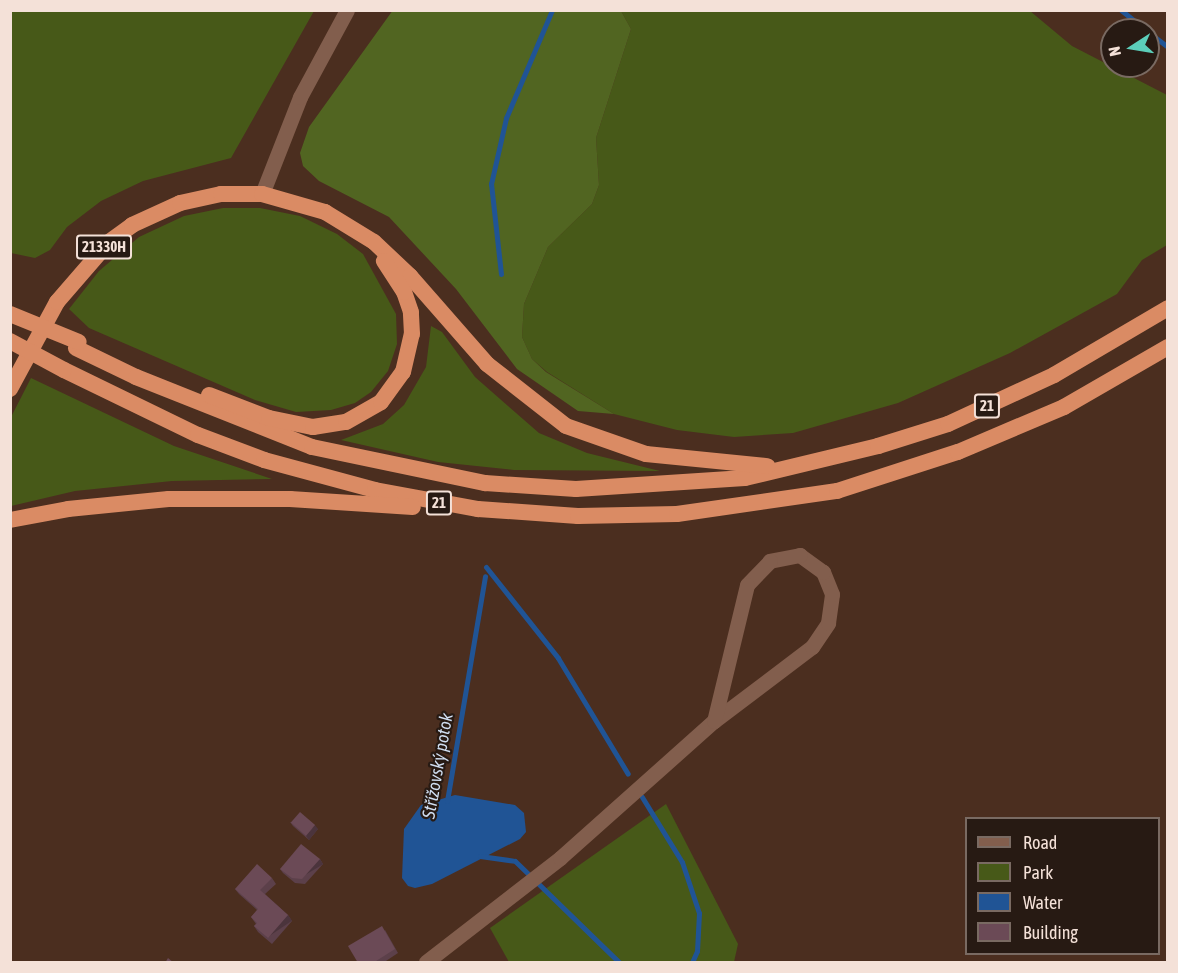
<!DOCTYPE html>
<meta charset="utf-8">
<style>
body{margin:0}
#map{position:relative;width:1178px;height:973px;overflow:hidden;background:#4b2e1f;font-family:"Asap Condensed",sans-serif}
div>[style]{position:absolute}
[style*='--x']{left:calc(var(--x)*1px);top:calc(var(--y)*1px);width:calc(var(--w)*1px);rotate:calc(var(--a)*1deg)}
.green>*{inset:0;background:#475918}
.forest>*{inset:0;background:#516521}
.water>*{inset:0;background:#205495}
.stream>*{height:5px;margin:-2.5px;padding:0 2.5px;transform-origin:2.5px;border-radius:2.5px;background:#205495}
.minor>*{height:15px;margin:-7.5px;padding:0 7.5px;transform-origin:7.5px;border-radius:7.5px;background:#825e4d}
.tertiary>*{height:15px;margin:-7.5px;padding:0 7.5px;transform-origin:7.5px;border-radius:7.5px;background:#825e4d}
.trunk>*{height:16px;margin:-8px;padding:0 8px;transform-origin:8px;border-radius:8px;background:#da8b64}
.trunk-bridge>*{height:16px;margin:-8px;padding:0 8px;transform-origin:8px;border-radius:8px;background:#da8b64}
.wall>*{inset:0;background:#5c404a}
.shaded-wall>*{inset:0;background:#4b343c;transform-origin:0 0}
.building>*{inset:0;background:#6b4a56;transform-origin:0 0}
span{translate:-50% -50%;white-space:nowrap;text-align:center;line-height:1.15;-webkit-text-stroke:4.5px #271a13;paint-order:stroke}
.shield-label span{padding:2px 4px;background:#271a13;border:2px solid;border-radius:4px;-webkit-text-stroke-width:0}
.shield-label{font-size:15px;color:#f4e1d8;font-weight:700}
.water-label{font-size:18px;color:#d0def1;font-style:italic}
.frame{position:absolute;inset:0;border:12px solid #f4e1d8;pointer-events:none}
.legend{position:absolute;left:965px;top:817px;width:195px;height:138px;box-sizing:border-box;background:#271a13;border:2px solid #796a62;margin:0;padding:8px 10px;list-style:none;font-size:18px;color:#f4e1d8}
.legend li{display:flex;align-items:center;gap:12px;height:30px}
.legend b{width:30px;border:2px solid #796a62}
.north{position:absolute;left:1100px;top:18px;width:60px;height:60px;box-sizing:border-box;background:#271a13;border:2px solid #796a62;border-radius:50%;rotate:258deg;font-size:16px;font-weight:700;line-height:24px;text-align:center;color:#f4e1d8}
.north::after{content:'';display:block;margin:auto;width:21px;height:27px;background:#5cceba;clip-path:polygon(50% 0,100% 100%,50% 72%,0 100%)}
</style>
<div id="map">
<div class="green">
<div style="clip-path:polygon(10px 11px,11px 10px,314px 11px,231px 158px,143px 181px,101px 201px,67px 227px,50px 250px,35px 258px,11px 253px)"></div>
<div style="clip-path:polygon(621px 11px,1030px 11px,1072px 46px,1167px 95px,1167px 245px,1142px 260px,1117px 294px,1010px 353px,898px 403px,793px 433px,734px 437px,677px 430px,614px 414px,547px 372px,532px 359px,522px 337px,524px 304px,548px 247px,592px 204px,599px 185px,596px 138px,631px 29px)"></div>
<div style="clip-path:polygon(223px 208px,260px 208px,300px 216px,337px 234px,363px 254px,396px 314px,397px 344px,388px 371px,371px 392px,355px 403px,331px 410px,296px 412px,255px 400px,89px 328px,69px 309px,99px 271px,139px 237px,184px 216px)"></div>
<div style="clip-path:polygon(431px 326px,442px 332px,475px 377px,539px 433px,587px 453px,660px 471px,514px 470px,438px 462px,341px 440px,383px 424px,404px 405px,426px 367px)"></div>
<div style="clip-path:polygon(31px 378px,174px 446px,272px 479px,172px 481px,75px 491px,11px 506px,11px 417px)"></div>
<div style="clip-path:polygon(666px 804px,738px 944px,734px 962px,509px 962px,490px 928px)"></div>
</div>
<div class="forest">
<div style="clip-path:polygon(393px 10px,621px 11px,631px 29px,596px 138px,599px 185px,592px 204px,548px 247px,524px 304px,522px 337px,532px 359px,546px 372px,614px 414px,578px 411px,517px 369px,456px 289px,389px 217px,319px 181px,303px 166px,300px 153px,309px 127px)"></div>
</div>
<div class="water">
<div style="clip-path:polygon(455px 795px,515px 805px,524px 813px,526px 832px,520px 839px,432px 884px,415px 888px,408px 886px,402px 878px,404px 829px,421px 805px)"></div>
</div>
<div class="stream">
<div style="--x:1121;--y:10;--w:32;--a:39"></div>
<div style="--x:1148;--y:32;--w:25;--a:37"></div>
<div style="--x:501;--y:274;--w:91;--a:-96.3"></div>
<div style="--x:491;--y:184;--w:68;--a:-77.2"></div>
<div style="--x:506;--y:118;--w:117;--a:-66.9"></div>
<div style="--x:486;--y:567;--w:116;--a:51.6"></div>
<div style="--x:558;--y:658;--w:135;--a:58.9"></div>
<div style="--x:642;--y:797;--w:76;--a:58.4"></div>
<div style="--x:682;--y:862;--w:54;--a:71.6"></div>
<div style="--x:699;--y:913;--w:38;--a:93"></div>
<div style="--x:697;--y:951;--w:12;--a:114"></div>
<div style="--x:447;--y:801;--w:228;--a:-80.4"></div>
<div style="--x:480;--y:856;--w:35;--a:8"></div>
<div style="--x:515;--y:861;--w:145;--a:44.2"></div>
</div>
<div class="minor">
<div style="--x:262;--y:194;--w:104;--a:-68.6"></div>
<div style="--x:300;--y:97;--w:99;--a:-61.6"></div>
</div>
<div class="tertiary">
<div style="--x:426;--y:962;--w:170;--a:-37.8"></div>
<div style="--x:560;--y:858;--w:206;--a:-41.7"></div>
<div style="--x:714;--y:721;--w:123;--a:-37.1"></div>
<div style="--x:812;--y:647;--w:29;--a:-56"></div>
<div style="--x:828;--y:623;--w:29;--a:-82"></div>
<div style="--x:832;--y:594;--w:24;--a:-112"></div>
<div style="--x:823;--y:572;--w:29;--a:-144"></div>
<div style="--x:800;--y:555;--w:31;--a:169"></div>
<div style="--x:770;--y:561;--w:33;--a:134"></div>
<div style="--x:747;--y:585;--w:140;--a:103.6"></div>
</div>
<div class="trunk">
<div style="--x:76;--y:348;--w:67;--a:25.8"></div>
<div style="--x:136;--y:377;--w:189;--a:21.7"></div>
<div style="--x:312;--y:447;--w:177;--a:11.8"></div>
<div style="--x:485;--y:483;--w:91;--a:3.8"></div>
<div style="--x:576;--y:489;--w:169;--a:-3.7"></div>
<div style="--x:745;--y:478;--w:137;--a:-13.5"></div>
<div style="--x:878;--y:446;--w:73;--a:-17.4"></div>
<div style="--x:948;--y:424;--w:117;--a:-24.8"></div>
<div style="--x:1054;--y:375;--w:132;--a:-30.4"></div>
<div style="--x:64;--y:370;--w:149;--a:25.9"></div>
<div style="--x:198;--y:435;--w:71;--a:20.7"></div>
<div style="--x:264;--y:460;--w:115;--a:15.1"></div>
<div style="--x:375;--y:490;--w:105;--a:10.5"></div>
<div style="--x:478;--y:509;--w:100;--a:4"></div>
<div style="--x:578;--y:516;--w:99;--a:-1.2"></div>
<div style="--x:677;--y:514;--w:162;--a:-8.2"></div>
<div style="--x:837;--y:491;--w:127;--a:-17.9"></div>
<div style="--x:958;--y:452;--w:115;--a:-23"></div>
<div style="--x:1064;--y:407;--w:120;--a:-30"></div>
<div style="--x:10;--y:389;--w:99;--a:-61.6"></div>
<div style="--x:57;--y:302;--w:79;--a:-49.1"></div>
<div style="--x:109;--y:242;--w:29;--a:-36"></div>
<div style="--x:132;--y:225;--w:53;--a:-24.6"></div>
<div style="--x:180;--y:203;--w:42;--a:-12.4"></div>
<div style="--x:221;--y:194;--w:41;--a:0"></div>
<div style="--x:262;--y:194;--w:66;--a:15.9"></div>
<div style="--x:325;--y:212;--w:57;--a:31.5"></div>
<div style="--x:374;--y:242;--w:50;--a:43.4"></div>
<div style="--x:410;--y:276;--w:117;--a:48.8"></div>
<div style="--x:487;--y:364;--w:100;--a:38.1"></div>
<div style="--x:566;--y:426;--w:85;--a:19.3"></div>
<div style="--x:646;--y:454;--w:122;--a:5.7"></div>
<div style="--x:209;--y:395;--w:64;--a:21"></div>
<div style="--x:269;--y:418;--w:45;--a:11.6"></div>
<div style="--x:313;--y:427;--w:33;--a:-9"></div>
<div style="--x:346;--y:422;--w:40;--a:-29.7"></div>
<div style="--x:381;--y:402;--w:37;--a:-54"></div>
<div style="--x:403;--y:372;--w:39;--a:-77"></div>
<div style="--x:412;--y:334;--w:22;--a:-93"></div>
<div style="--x:411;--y:312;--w:21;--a:-109"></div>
<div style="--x:404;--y:292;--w:37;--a:-123"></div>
<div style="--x:10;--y:520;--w:59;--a:-10.7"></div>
<div style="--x:68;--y:509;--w:101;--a:-5.7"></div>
<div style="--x:169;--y:499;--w:121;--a:0"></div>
<div style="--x:290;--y:499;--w:123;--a:3.7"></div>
</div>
<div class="trunk-bridge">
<div style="--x:10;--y:314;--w:74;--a:22.1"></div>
<div style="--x:10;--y:341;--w:61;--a:28.2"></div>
</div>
<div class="wall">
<div style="clip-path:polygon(290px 822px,318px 829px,309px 840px,293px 826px)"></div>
<div style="clip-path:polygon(320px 859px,323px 864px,305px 884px,295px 883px,283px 873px,280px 869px)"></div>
<div style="clip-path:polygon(272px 878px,276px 884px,265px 894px,288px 915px,292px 921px,272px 944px,258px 932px,254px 926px,256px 924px,251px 917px,257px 910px,239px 894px,235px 889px)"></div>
<div style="clip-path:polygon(385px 930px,398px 953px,383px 963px,358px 963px)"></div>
</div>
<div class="shaded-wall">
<div style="clip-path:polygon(315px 825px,318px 829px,309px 840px,306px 836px)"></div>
<div style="left:320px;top:859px;width:6px;height:27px;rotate:59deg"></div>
<div style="left:288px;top:915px;width:7px;height:30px;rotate:56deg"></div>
</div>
<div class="building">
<div style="left:300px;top:812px;width:20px;height:14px;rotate:41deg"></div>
<div style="clip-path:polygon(301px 844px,320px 859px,302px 879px,292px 878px,280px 869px)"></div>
<div style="clip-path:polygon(257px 864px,272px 878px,260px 890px,288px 915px,268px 938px,254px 926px,257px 923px,251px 917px,258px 909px,235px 889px)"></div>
<div style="clip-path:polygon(382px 926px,395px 949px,373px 963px,358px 963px,348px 946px)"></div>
<div style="clip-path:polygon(168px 958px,174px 963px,165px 963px)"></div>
</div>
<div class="shield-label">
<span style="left:104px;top:247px">21330H</span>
<span style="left:987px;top:406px">21</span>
<span style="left:439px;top:503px">21</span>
</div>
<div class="water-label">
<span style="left:438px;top:766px;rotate:-80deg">Střížovský potok</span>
</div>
<div class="frame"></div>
<ul class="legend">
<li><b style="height:8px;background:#825e4d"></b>Road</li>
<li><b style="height:16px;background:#475918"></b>Park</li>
<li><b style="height:16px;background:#205495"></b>Water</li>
<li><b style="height:16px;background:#6b4a56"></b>Building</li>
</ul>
<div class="north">N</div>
</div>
